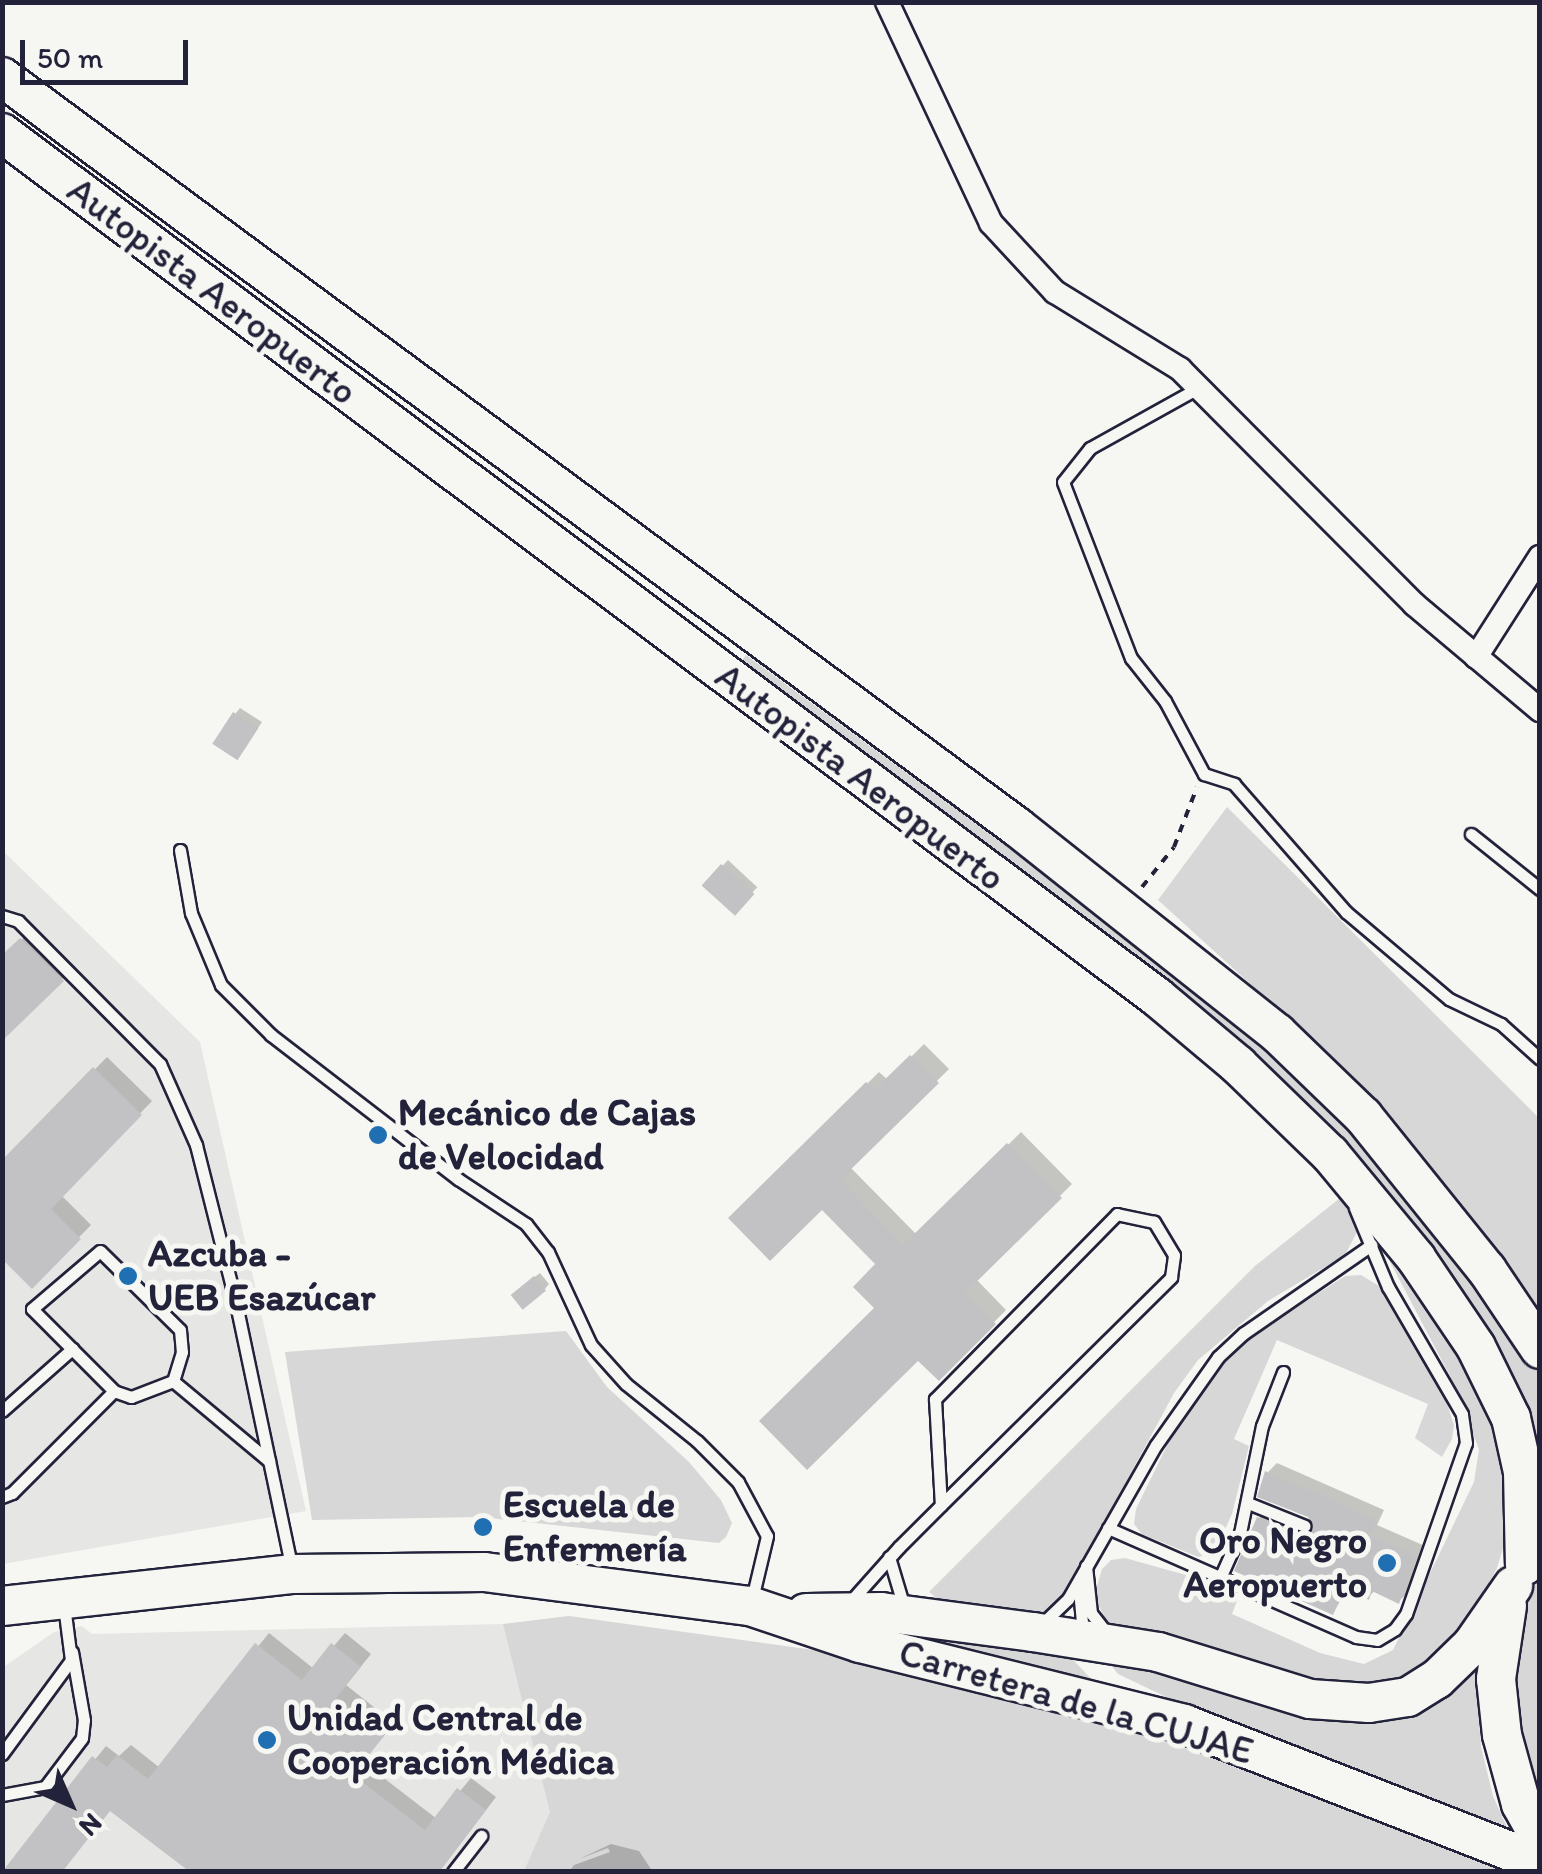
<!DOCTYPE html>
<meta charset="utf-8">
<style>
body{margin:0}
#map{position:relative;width:1542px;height:1874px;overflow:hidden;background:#f6f6f2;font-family:Itim,sans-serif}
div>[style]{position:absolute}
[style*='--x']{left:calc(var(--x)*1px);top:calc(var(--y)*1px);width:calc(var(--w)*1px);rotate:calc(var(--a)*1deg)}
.built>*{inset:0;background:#e6e6e4}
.green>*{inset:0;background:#d7d7d7}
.shadow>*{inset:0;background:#0003;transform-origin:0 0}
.building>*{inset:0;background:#c2c2c4;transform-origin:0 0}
.path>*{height:4px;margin-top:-2px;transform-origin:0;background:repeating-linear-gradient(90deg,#22223b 0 8px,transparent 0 16px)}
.roads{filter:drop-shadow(2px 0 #22223b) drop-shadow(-2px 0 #22223b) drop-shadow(0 2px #22223b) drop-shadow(0 -2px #22223b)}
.service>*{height:11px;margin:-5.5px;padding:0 5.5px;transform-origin:5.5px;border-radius:5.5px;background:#f6f6f2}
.minor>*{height:22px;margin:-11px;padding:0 11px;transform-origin:11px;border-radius:11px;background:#f6f6f2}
.trunk>*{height:38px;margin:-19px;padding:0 19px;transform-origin:19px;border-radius:19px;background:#f6f6f2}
.dots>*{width:28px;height:28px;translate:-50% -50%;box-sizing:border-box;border:5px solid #f6f6f2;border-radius:50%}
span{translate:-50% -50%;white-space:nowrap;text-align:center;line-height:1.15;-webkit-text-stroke:10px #f6f6f2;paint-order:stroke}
.street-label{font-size:38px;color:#22223b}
.poi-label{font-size:38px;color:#22223b;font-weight:700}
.left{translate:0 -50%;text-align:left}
.right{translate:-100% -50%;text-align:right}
.frame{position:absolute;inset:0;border:5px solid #22223b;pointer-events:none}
.north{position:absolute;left:20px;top:1754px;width:100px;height:100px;-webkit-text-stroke:8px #f6f6f2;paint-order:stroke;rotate:135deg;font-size:28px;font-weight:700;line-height:40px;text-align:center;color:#22223b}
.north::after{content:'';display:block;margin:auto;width:35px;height:45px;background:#22223b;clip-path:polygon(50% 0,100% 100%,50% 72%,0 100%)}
.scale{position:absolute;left:20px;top:40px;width:168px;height:45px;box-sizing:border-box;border:5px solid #22223b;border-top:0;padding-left:12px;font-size:30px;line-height:35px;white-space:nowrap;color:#22223b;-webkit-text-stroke:8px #f6f6f2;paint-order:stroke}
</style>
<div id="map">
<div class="built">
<div style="clip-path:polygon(2px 850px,200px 1042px,306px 1511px,3px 1564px)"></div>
<div style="clip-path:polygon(569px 1616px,1515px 1871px,3px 1871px,2px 1668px,54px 1632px,82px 1626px,92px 1634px,503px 1624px)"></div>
</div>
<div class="green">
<div style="clip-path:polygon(746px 655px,1186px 978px,1341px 1115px,1539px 1365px,1539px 1505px,1409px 1229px,738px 666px)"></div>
<div style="clip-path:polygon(1227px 807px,1539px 1118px,1539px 1312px,1380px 1102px,1158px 900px)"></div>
<div style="clip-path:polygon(1345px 1194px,1359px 1228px,1345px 1255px,1268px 1301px,1198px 1360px,1174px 1393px,1065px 1596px,1049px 1613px,1038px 1617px,943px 1603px,929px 1592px,1255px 1266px)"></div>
<div style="clip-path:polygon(1366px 1216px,1495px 1404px,1514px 1513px,1497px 1568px,1457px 1642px,1391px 1688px,1323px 1689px,1127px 1635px,1106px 1620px,1094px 1596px,1102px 1569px,1111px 1560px,1125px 1558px,1193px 1577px,1238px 1598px,1232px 1614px,1320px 1653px,1364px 1664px,1393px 1650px,1474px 1482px,1479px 1449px,1450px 1376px)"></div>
<div style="clip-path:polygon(1361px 1275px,1379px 1286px,1441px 1386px,1454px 1425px,1452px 1439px,1442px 1457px,1415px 1438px,1428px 1404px,1277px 1340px,1234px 1439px,1249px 1446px,1232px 1514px,1214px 1553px,1198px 1557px,1142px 1534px,1134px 1524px,1136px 1509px,1177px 1425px,1220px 1368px,1254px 1335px,1345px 1276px)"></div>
<div style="clip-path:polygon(566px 1331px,607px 1387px,689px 1462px,721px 1500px,732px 1523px,726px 1537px,719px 1543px,481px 1517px,312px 1520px,285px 1352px)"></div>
<div style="clip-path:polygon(1539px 1571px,1539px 1811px,1518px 1753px,1509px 1683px,1524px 1593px)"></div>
<div style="clip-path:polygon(569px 1616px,828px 1652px,1147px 1727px,1515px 1871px,524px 1871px,550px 1812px,503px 1624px)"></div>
<div style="clip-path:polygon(846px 1624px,1063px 1649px,1094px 1682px,909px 1641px)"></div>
<div style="clip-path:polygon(1102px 1653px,1308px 1706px,1475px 1667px,1481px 1747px,1493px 1796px,1510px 1834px,1229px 1727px,1118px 1674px)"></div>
</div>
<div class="shadow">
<div style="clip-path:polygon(240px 708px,262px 722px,239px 757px,235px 714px)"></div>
<div style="left:728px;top:860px;width:40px;height:34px;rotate:43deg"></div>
<div style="clip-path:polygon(34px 928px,75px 967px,2px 1037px,2px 958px)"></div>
<div style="clip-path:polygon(924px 1044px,949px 1069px,850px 1167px,917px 1235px,1021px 1132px,1072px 1184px,976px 1279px,1006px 1310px,939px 1378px,877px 1308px,878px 1264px,822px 1206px,731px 1218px,879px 1072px,888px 1080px)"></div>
<div style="clip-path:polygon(107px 1057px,152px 1101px,61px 1195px,91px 1225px,32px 1285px,7px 1260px,2px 1265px,2px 1164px)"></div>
<div style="clip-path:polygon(540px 1273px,549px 1284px,544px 1290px,519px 1289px)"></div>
<div style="clip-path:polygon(1277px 1463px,1384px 1510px,1377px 1525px,1425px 1546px,1409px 1592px,1399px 1601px,1376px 1590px,1368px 1597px,1349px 1588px,1333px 1612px,1259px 1518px,1269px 1509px,1316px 1527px,1310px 1515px,1268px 1472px)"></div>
<div style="clip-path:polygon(269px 1633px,314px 1669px,345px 1633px,371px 1654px,346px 1685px,394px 1723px,363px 1762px,437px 1819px,471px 1778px,496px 1797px,439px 1872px,111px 1809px,7px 1868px,106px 1746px,119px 1756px,131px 1745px,160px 1768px)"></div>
<div style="clip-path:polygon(611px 1844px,639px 1851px,653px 1872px,569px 1872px,574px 1865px,610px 1852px,608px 1848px,579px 1859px)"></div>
</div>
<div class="building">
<div style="left:233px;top:712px;width:30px;height:38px;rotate:33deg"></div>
<div style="left:721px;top:864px;width:45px;height:29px;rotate:42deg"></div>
<div style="clip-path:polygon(20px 938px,64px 981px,2px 1041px,2px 955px)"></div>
<div style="clip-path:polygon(910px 1055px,939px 1083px,840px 1180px,903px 1245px,1007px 1143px,1062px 1198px,965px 1293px,996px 1324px,939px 1381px,918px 1361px,807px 1470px,759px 1421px,874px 1308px,853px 1287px,875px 1264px,822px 1210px,770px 1261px,728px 1218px,866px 1082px,874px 1090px)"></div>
<div style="clip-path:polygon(93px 1067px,142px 1115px,51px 1209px,81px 1239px,32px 1289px,2px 1259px,2px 1160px)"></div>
<div style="left:534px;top:1276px;width:19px;height:30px;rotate:51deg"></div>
<div style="clip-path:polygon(1265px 1471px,1376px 1520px,1369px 1535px,1416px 1556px,1399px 1604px,1372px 1591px,1369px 1600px,1345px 1589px,1333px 1615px,1234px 1571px,1257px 1517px,1302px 1535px,1314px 1529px,1308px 1517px,1257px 1497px)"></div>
<div style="clip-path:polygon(255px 1643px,302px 1680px,331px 1643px,361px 1667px,336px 1698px,384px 1736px,353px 1775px,425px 1830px,457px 1788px,486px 1810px,439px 1872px,190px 1872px,110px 1811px,62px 1872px,2px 1872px,92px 1756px,107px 1767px,117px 1755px,148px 1779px)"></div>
</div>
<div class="path">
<div style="--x:1142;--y:887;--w:51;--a:-51.3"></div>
<div style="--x:1174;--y:847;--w:64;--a:-69"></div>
</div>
<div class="roads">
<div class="service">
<div style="--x:1198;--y:388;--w:124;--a:150.9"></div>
<div style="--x:1090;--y:448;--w:43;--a:128.5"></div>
<div style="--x:1063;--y:482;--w:189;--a:68.9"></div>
<div style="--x:1131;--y:658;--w:55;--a:51.7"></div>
<div style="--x:1165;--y:701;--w:83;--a:61.9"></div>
<div style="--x:1204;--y:774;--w:32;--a:18"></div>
<div style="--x:1234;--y:784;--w:170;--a:48.8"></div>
<div style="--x:1346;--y:912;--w:135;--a:40.2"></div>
<div style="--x:1449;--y:999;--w:58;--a:25.7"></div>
<div style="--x:1501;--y:1024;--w:52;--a:41.9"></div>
<div style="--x:1471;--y:834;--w:88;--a:38.6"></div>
<div style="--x:180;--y:850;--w:64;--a:80.1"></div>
<div style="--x:191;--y:913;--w:78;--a:67.4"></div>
<div style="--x:221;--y:985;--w:71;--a:45"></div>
<div style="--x:271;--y:1035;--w:236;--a:37.6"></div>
<div style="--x:458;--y:1179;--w:82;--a:33.5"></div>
<div style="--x:526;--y:1224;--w:36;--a:52"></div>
<div style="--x:548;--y:1252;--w:102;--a:65.2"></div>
<div style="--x:591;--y:1345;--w:52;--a:48.1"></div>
<div style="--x:626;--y:1384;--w:91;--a:38.8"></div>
<div style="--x:697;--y:1441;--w:58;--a:45"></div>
<div style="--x:738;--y:1482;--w:61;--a:61.8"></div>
<div style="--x:767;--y:1536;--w:65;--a:103.4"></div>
<div style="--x:2;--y:916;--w:17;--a:17"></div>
<div style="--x:18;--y:921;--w:202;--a:45.2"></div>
<div style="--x:160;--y:1064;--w:89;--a:66"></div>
<div style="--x:196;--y:1145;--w:159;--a:75.8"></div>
<div style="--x:235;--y:1299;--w:277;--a:78.1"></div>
<div style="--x:173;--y:1381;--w:45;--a:159.1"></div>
<div style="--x:131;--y:1397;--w:18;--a:-161"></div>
<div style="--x:114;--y:1391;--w:116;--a:-135"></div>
<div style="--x:32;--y:1309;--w:89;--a:-40.5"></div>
<div style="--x:100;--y:1251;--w:112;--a:44.6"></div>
<div style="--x:180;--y:1330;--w:22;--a:85"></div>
<div style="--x:182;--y:1352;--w:30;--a:107"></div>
<div style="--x:173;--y:1381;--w:125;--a:39.8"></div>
<div style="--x:2;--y:1411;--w:94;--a:-41.5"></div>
<div style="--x:2;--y:1497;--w:11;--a:-22"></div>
<div style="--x:12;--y:1493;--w:144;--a:-45"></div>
<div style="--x:1248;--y:1503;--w:61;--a:22"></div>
<div style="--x:1108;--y:1528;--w:271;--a:23.7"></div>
<div style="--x:1356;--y:1637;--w:21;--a:8"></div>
<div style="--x:1377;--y:1640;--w:21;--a:-31"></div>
<div style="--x:1395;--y:1629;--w:19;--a:-54"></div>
<div style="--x:1406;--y:1614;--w:181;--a:-70.7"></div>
<div style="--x:1466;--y:1443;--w:29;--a:-98"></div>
<div style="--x:1462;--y:1414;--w:147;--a:-120.2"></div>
<div style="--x:1388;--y:1287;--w:86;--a:-112.7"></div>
<div style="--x:889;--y:1557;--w:52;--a:73.3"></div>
<div style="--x:1086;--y:1566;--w:47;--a:83.9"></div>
<div style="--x:1091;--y:1613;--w:24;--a:52"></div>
<div style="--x:1220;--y:1578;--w:49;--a:-66"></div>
<div style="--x:1240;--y:1533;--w:109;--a:-78.4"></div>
<div style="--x:1262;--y:1426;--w:58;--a:-68.7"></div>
<div style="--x:1079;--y:1589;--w:45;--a:84.9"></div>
<div style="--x:850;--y:1602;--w:74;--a:-48.3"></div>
<div style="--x:899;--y:1547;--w:59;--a:-45"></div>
<div style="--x:941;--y:1505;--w:324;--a:-44.7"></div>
<div style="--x:1171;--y:1277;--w:22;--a:-82"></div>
<div style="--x:1174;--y:1255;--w:39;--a:-121"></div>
<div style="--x:1154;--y:1222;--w:38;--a:-168"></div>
<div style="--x:1117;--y:1214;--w:260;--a:134.5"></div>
<div style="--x:935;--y:1399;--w:106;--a:86.8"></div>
<div style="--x:1043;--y:1623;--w:35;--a:-44"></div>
<div style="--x:1068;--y:1599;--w:177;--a:-60.3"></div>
<div style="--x:1156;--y:1445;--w:108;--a:-54.8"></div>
<div style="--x:1218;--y:1357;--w:35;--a:-43"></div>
<div style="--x:1244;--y:1333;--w:155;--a:-34.7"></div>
<div style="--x:2;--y:1754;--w:117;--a:-53.7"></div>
<div style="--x:71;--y:1660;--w:55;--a:-97.3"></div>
<div style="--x:2;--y:1795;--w:44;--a:-10.5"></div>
<div style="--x:45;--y:1787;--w:61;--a:-52.9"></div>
<div style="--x:82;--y:1738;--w:18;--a:-84"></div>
<div style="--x:84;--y:1720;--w:69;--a:-100"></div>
<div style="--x:453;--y:1872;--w:46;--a:-52.1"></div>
</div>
<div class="minor">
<div style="--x:887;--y:2;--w:244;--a:64.8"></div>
<div style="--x:991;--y:223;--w:94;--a:47.2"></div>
<div style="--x:1055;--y:292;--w:147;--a:31.6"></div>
<div style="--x:1180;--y:369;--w:332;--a:45.1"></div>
<div style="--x:1414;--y:604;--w:165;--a:40.1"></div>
<div style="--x:1476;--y:657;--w:119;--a:-57.4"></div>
</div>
<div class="trunk">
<div style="--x:2;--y:77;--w:1262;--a:36.46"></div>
<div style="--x:1017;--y:827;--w:332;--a:38.4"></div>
<div style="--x:1277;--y:1033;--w:120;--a:44"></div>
<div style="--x:1363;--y:1116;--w:198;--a:51.2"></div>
<div style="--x:1487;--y:1270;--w:95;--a:56.1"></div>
<div style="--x:2;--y:133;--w:1442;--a:36.8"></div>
<div style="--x:1157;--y:997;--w:106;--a:40"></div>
<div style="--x:1238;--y:1065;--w:128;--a:44.1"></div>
<div style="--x:1330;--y:1154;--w:135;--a:50.4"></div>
<div style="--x:1416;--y:1258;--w:107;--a:56"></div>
<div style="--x:1476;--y:1347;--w:79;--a:63.8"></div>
<div style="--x:1511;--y:1418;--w:55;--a:77.5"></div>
<div style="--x:1523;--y:1472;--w:93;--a:88.8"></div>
<div style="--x:2;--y:1606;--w:293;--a:-6.3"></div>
<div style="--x:293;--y:1574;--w:191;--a:-0.6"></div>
<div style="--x:484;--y:1572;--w:268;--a:7.3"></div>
<div style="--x:750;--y:1606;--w:116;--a:18.6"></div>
<div style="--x:860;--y:1643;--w:334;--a:14"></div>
<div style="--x:1184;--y:1724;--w:382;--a:21.3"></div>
<div style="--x:1507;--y:1606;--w:74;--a:98.6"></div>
<div style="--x:1496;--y:1679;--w:56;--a:83.9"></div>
<div style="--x:1502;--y:1735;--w:72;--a:74.6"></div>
<div style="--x:1521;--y:1804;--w:39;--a:61"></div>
<div style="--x:806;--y:1613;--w:75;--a:-0.8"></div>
<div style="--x:881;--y:1612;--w:153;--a:7.5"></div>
<div style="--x:1033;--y:1632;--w:127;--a:9.1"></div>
<div style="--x:1158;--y:1652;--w:159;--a:17.2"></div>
<div style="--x:1310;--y:1699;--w:59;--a:3.9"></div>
<div style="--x:1369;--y:1703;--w:39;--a:-9"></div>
<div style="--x:1408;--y:1697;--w:34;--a:-32"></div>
<div style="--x:1437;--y:1679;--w:49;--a:-44.2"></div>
<div style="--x:1472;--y:1645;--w:72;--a:-55.2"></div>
</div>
</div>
<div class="dots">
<div style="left:378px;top:1135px;background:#1f6fb2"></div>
<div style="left:128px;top:1276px;background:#1f6fb2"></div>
<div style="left:483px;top:1527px;background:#1f6fb2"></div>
<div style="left:1387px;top:1563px;background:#1f6fb2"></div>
<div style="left:267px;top:1740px;background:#1f6fb2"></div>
</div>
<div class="street-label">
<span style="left:212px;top:291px;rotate:37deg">Autopista Aeropuerto</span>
<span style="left:860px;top:777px;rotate:37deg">Autopista Aeropuerto</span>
<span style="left:1076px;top:1702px;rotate:16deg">Carretera de la CUJAE</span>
</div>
<div class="poi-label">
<span class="left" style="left:398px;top:1135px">Mecánico de Cajas<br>de Velocidad</span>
<span class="left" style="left:148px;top:1276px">Azcuba -<br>UEB Esazúcar</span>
<span class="left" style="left:503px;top:1527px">Escuela de<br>Enfermería</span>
<span class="right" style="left:1367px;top:1563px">Oro Negro<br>Aeropuerto</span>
<span class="left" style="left:287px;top:1740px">Unidad Central de<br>Cooperación Médica</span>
</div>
<div class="frame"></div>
<div class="north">N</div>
<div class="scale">50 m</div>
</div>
